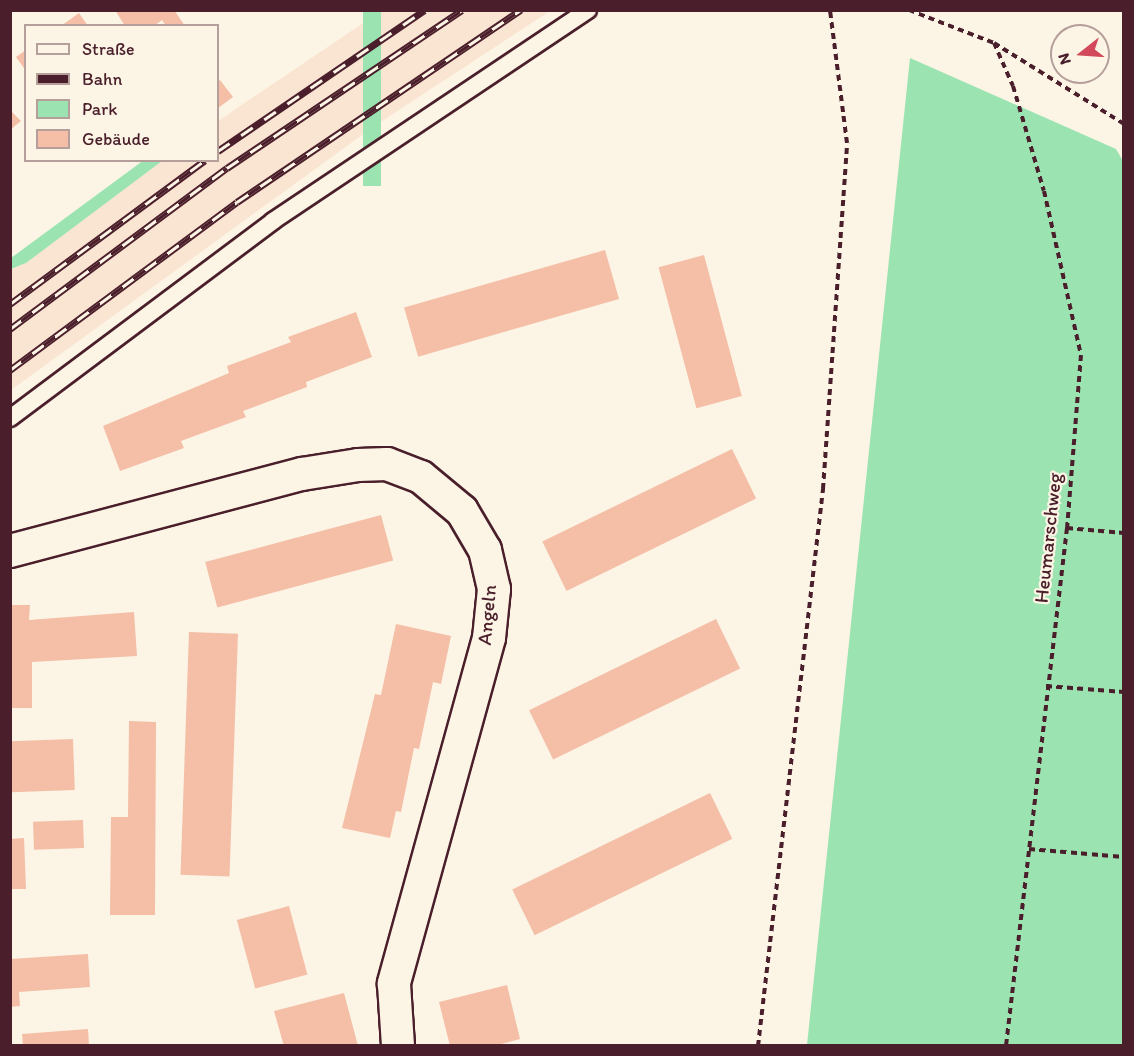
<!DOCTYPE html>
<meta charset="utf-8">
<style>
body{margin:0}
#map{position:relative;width:1134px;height:1056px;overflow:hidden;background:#fcf5e5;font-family:Itim,sans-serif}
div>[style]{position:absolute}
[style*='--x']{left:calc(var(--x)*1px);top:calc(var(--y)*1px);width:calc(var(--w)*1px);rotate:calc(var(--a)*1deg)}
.built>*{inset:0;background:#fae4d2}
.green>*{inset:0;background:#9be3b1;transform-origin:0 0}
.building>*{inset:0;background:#f4bea7;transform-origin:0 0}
.path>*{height:4px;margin-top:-2px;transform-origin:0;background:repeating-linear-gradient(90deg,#4a1f2b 0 6px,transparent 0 10.5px)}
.roads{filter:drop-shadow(2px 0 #4a1f2b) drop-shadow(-2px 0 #4a1f2b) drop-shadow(0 2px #4a1f2b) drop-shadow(0 -2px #4a1f2b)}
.service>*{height:16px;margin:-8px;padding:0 8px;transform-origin:8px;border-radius:8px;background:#fcf5e5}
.minor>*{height:32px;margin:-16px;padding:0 16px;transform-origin:16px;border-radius:16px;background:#fcf5e5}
.rail>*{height:7px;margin-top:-3.5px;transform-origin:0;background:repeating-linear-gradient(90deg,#fcf5e5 0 14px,#4a1f2b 0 28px);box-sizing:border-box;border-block:2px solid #4a1f2b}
span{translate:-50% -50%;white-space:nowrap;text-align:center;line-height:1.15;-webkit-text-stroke:4.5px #fcf5e5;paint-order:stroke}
.street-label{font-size:20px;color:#4a1f2b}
.frame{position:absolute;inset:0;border:12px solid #4a1f2b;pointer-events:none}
.legend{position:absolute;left:24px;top:24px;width:195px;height:138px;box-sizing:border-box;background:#fcf5e5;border:2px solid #b59f9b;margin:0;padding:8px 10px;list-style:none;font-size:18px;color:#4a1f2b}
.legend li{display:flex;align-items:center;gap:12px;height:30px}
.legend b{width:30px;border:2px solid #b59f9b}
.north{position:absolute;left:1050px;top:24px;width:60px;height:60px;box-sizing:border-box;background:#fcf5e5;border:2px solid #b59f9b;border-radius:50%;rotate:253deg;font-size:16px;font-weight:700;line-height:24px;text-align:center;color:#4a1f2b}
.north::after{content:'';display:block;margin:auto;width:21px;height:27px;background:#d1495b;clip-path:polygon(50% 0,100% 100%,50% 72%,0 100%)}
</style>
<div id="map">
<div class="built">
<div style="clip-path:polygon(381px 11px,550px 11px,376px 125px,11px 390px,11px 269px,26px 263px,162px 161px,218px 160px,218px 121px)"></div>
</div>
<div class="green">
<div style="left:363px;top:11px;width:18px;height:175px"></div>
<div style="clip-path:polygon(910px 58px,1116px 149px,1123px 161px,1123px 1045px,807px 1045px)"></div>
<div style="clip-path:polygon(144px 160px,162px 161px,26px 263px,11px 269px,11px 258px)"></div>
</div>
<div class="building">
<div style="clip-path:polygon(115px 10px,174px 10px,185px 26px,166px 26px,162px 20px,154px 26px,125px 26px)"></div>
<div style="clip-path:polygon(79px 13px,88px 26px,61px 26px)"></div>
<div style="clip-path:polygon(26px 50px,26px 71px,16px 57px)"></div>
<div style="clip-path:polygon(220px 80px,233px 97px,218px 108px,218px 82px)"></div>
<div style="clip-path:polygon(10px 110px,21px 121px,10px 130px)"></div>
<div style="left:605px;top:250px;width:51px;height:209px;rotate:74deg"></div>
<div style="left:704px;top:255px;width:146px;height:47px;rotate:75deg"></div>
<div style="clip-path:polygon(356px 312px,372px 357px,306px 382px,307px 387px,243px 411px,246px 417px,181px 441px,184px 448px,120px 471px,103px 426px,229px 373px,227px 366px,291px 342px,288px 337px)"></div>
<div style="left:732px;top:449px;width:55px;height:211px;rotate:64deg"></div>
<div style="left:381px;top:515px;width:47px;height:182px;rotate:75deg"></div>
<div style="clip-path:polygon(10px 605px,30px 605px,29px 620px,134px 612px,137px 656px,32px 662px,32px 708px,10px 708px)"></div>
<div style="left:716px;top:619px;width:55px;height:208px;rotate:64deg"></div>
<div style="clip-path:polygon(396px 624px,451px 636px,441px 684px,433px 682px,419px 749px,414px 748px,401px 812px,396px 811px,390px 838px,342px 828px,375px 694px,381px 695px)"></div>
<div style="left:189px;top:632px;width:49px;height:243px;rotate:2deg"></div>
<div style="clip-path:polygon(129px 721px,156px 722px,155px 915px,110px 915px,111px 817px,128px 817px)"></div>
<div style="left:73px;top:739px;width:51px;height:63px;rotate:88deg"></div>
<div style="left:710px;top:793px;width:51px;height:220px;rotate:64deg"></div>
<div style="left:83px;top:820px;width:28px;height:50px;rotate:88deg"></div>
<div style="clip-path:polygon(24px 838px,26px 889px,10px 889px,10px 839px)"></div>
<div style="left:289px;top:906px;width:71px;height:54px;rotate:75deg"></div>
<div style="clip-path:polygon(88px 954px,90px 987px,19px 992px,20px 1006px,10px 1007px,10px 959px)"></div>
<div style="clip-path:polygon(507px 985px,520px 1039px,494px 1046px,450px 1046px,439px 1002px)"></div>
<div style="clip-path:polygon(344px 993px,358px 1046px,284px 1046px,274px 1011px)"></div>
<div style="clip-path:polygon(88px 1029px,89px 1046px,23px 1046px,22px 1034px)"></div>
</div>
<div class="path">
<div style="--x:909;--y:10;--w:91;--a:21.2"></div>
<div style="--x:994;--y:43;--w:153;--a:31.9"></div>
<div style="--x:994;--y:43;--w:47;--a:66.2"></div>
<div style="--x:1013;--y:86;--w:109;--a:73.6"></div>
<div style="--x:1044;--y:191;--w:168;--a:77.3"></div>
<div style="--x:1081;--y:355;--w:174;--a:94.6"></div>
<div style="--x:1067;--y:528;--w:522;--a:96.72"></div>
<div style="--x:1067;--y:528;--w:57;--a:5"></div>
<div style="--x:1046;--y:686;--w:78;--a:4.4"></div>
<div style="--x:1029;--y:849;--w:95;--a:4.8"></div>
<div style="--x:758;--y:1046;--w:561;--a:-83.34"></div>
<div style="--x:823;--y:489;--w:347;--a:-86"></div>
<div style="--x:847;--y:143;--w:134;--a:-97.3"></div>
</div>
<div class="roads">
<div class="service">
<div style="--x:10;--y:418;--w:329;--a:-36.8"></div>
<div style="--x:273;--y:221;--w:379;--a:-33.8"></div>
</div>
<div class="minor">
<div style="--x:10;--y:551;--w:302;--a:-14.8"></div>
<div style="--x:302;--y:474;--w:57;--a:-9.1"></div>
<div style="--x:358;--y:465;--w:29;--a:-2"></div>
<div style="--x:387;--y:464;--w:36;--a:21"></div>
<div style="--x:421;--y:477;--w:53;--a:39.7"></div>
<div style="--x:462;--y:511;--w:45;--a:59.5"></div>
<div style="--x:485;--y:550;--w:40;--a:77"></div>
<div style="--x:494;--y:589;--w:49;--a:95.8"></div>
<div style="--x:489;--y:638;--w:359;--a:105.4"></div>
<div style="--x:394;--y:984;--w:62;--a:86.3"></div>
</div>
</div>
<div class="rail">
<div style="--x:218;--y:151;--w:250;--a:-34.3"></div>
<div style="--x:10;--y:304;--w:242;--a:-36.4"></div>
<div style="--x:10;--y:329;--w:270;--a:-36.6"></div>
<div style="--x:227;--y:168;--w:283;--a:-33.9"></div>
<div style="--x:10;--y:370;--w:282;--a:-36.5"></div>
<div style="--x:237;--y:202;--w:343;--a:-34.1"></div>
</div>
<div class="street-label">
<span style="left:1048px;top:538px;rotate:-84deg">Heumarschweg</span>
<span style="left:487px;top:615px;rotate:-85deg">Angeln</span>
</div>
<div class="frame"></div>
<ul class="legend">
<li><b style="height:8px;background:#fcf5e5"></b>Straße</li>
<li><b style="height:8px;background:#4a1f2b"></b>Bahn</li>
<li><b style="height:16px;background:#9be3b1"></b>Park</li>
<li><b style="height:16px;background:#f4bea7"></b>Gebäude</li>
</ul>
<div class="north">N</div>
</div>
